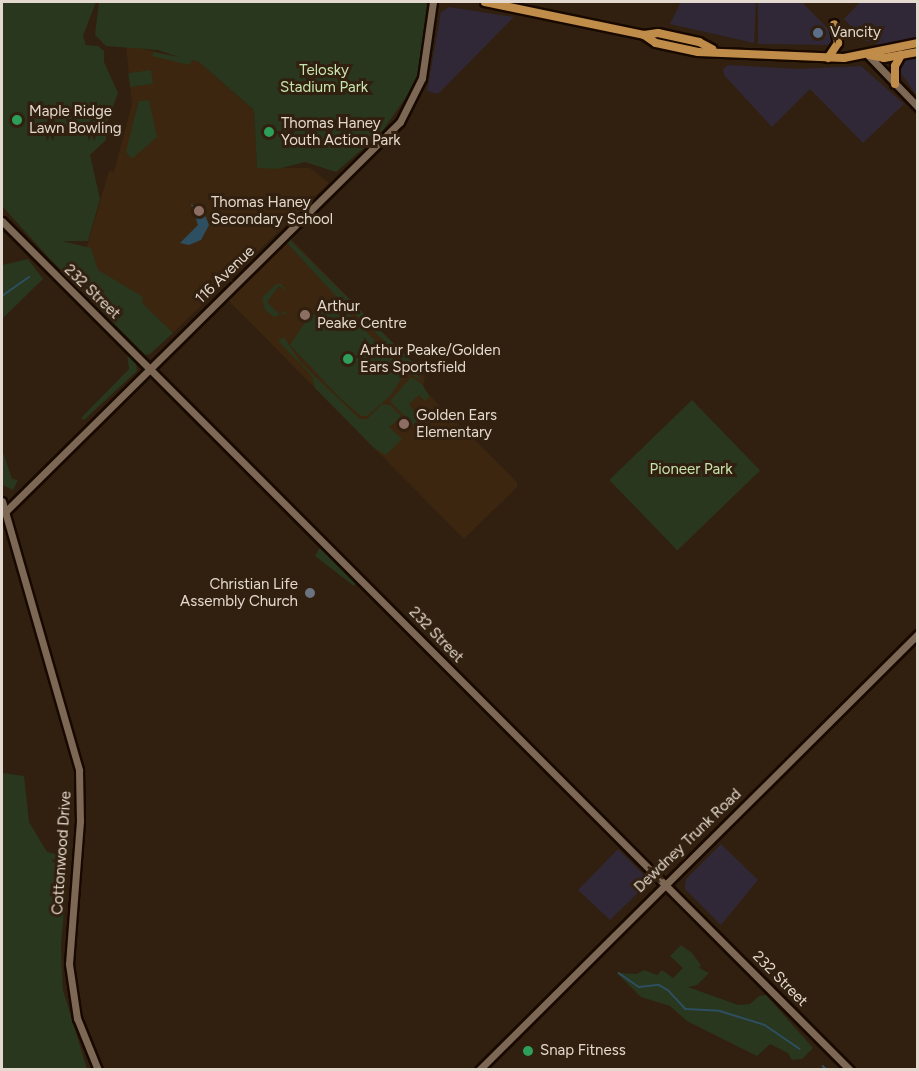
<!DOCTYPE html>
<style>
body{margin:0}
#map{position:relative;width:919px;height:1071px;overflow:hidden;background:#31200f;font-family:Figtree,sans-serif}
div>[style]{position:absolute}
[style*='--x']{left:calc(var(--x)*1px);top:calc(var(--y)*1px);width:calc(var(--w)*1px);rotate:calc(var(--a)*1deg)}
.commercial>*{inset:0;background:#302837}
.built>*{inset:0;background:#3c260f}
.green>*{inset:0;background:#28371d;transform-origin:0 0}
.water>*{inset:0;background:#2d4f61}
.stream>*{height:1.5px;margin:-0.75px;padding:0 0.75px;transform-origin:0.75px;border-radius:0.75px;background:#2d4f61}
.roads{filter:drop-shadow(2px 0 #180900) drop-shadow(-2px 0 #180900) drop-shadow(0 2px #180900) drop-shadow(0 -2px #180900)}
.secondary>*{height:7px;margin:-3.5px;padding:0 3.5px;transform-origin:3.5px;border-radius:3.5px;background:#7c6855}
.primary>*{height:8px;margin:-4px;padding:0 4px;transform-origin:4px;border-radius:4px;background:#c08c4a}
.dots>*{width:16px;height:16px;translate:-50% -50%;box-sizing:border-box;border:3px solid #31200f;border-radius:50%}
span{translate:-50% -50%;white-space:nowrap;text-align:center;line-height:1.15;-webkit-text-stroke:6px #31200f;paint-order:stroke}
.poi-label{font-size:15px;color:#e4d9ce}
.left{translate:0 -50%;text-align:left}
.right{translate:-100% -50%;text-align:right}
.park-label{font-size:15px;color:#c5e4ae}
.street-label{font-size:15px;color:#e4d9ce}
.frame{position:absolute;inset:0;border:3px solid #e4d9ce;pointer-events:none}
</style>
<div id="map">
<div class="commercial">
<div style="clip-path:polygon(681px 2px,756px 2px,754px 43px,670px 24px)"></div>
<div style="clip-path:polygon(758px 2px,802px 2px,835px 36px,831px 45px,758px 44px)"></div>
<div style="clip-path:polygon(860px 2px,917px 2px,917px 38px,880px 45px,864px 40px,844px 19px)"></div>
<div style="clip-path:polygon(449px 7px,514px 17px,438px 94px,427px 91px,441px 12px)"></div>
<div style="clip-path:polygon(917px 55px,917px 96px,898px 69px,903px 61px)"></div>
<div style="clip-path:polygon(728px 65px,797px 69px,861px 66px,904px 104px,863px 143px,810px 89px,772px 127px,724px 75px,723px 69px)"></div>
<div style="clip-path:polygon(721px 844px,758px 880px,721px 925px,685px 889px,686px 879px)"></div>
<div style="clip-path:polygon(618px 849px,643px 874px,644px 887px,610px 920px,578px 890px)"></div>
</div>
<div class="built">
<div style="clip-path:polygon(126px 45px,199px 62px,254px 110px,257px 168px,310px 168px,329px 183px,158px 347px,70px 276px,87px 246px,109px 171px,114px 172px,132px 104px)"></div>
<div style="clip-path:polygon(290px 238px,425px 375px,423px 389px,517px 482px,517px 487px,464px 539px,227px 299px)"></div>
</div>
<div class="green">
<div style="clip-path:polygon(2px 2px,96px 2px,83px 36px,86px 45px,98px 46px,104px 51px,104px 62px,118px 93px,106px 125px,106px 140px,90px 155px,100px 199px,88px 241px,62px 241px,91px 248px,98px 270px,143px 297px,142px 303px,173px 333px,150px 354px,145px 355px,49px 258px,2px 206px)"></div>
<div style="clip-path:polygon(99px 2px,427px 2px,417px 82px,381px 133px,336px 172px,305px 162px,278px 169px,257px 168px,254px 110px,199px 62px,192px 60px,189px 65px,152px 56px,154px 52px,179px 57px,158px 50px,106px 46px,95px 35px)"></div>
<div style="left:151px;top:70px;width:14px;height:23px;rotate:82deg"></div>
<div style="clip-path:polygon(149px 100px,157px 137px,132px 159px,126px 152px,134px 119px,139px 101px)"></div>
<div style="clip-path:polygon(298px 231px,291px 241px,413px 363px,410px 367px,423px 381px,412px 375px,384px 341px,334px 294px,286px 242px)"></div>
<div style="clip-path:polygon(28px 259px,43px 279px,2px 319px,2px 265px)"></div>
<div style="clip-path:polygon(276px 284px,281px 284px,288px 292px,279px 286px,267px 302px,280px 315px,284px 311px,287px 313px,274px 317px,265px 310px,262px 298px)"></div>
<div style="clip-path:polygon(330px 301px,336px 301px,406px 372px,390px 396px,367px 416px,361px 416px,341px 399px,290px 345px,306px 321px)"></div>
<div style="clip-path:polygon(284px 337px,301px 363px,360px 419px,367px 419px,382px 404px,390px 405px,402px 417px,389px 427px,402px 439px,386px 455px,374px 448px,315px 388px,312px 376px,278px 341px)"></div>
<div style="clip-path:polygon(127px 354px,136px 363px,137px 371px,84px 420px,81px 418px,129px 369px)"></div>
<div style="clip-path:polygon(411px 377px,422px 384px,430px 397px,425px 401px,419px 395px,409px 404px,419px 419px,413px 425px,390px 401px)"></div>
<div style="left:692px;top:400px;width:98px;height:115px;rotate:46deg"></div>
<div style="clip-path:polygon(2px 449px,12px 479px,18px 480px,13px 490px,2px 485px)"></div>
<div style="clip-path:polygon(321px 546px,356px 583px,354px 586px,315px 556px)"></div>
<div style="clip-path:polygon(2px 773px,24px 776px,29px 822px,47px 852px,55px 854px,70px 840px,61px 946px,63px 990px,87px 1069px,2px 1069px)"></div>
<div style="clip-path:polygon(681px 945px,692px 953px,701px 965px,699px 968px,709px 973px,697px 985px,688px 987px,738px 1005px,750px 1004px,759px 996px,766px 995px,813px 1048px,802px 1059px,792px 1060px,788px 1053px,770px 1044px,757px 1056px,687px 1021px,670px 1006px,641px 997px,617px 973px,637px 974px,644px 970px,657px 975px,662px 970px,673px 978px,683px 968px,670px 956px)"></div>
</div>
<div class="water">
<div style="clip-path:polygon(191px 204px,203px 210px,209px 225px,201px 240px,189px 245px,180px 243px,198px 225px)"></div>
</div>
<div class="stream">
<div style="--x:2;--y:296;--w:33;--a:-35"></div>
<div style="--x:619;--y:973;--w:24;--a:35"></div>
<div style="--x:639;--y:987;--w:20;--a:-6"></div>
<div style="--x:659;--y:985;--w:10;--a:29"></div>
<div style="--x:668;--y:990;--w:26;--a:47"></div>
<div style="--x:686;--y:1009;--w:34;--a:3"></div>
<div style="--x:720;--y:1011;--w:47;--a:17.3"></div>
<div style="--x:765;--y:1025;--w:42;--a:34.4"></div>
<div style="--x:823;--y:1066;--w:6;--a:45"></div>
</div>
<div class="roads">
<div class="secondary">
<div style="--x:867;--y:54;--w:74;--a:46.1"></div>
<div style="--x:2;--y:221;--w:1200;--a:45.03"></div>
<div style="--x:2;--y:501;--w:280;--a:74"></div>
<div style="--x:79;--y:770;--w:51;--a:88.9"></div>
<div style="--x:80;--y:821;--w:143;--a:94.4"></div>
<div style="--x:69;--y:964;--w:55;--a:81.6"></div>
<div style="--x:77;--y:1018;--w:56;--a:68"></div>
<div style="--x:5;--y:512;--w:555;--a:-44.64"></div>
<div style="--x:400;--y:122;--w:49;--a:-63.4"></div>
<div style="--x:422;--y:78;--w:77;--a:-81.8"></div>
<div style="--x:479;--y:1070;--w:619;--a:-44.8"></div>
</div>
<div class="primary">
<div style="--x:485;--y:2;--w:162;--a:11.7"></div>
<div style="--x:644;--y:35;--w:14;--a:34"></div>
<div style="--x:656;--y:43;--w:43;--a:12.1"></div>
<div style="--x:698;--y:52;--w:146;--a:2.4"></div>
<div style="--x:844;--y:58;--w:76;--a:-11.5"></div>
<div style="--x:644;--y:35;--w:14;--a:-8"></div>
<div style="--x:658;--y:33;--w:42;--a:12.4"></div>
<div style="--x:699;--y:42;--w:15;--a:28"></div>
<div style="--x:869;--y:55;--w:15;--a:11"></div>
<div style="--x:884;--y:58;--w:35;--a:-10"></div>
<div style="--x:828;--y:58;--w:18;--a:-56"></div>
<div style="--x:838;--y:43;--w:19;--a:-102"></div>
<div style="--x:895;--y:84;--w:18;--a:-90"></div>
<div style="--x:895;--y:66;--w:13;--a:-61"></div>
</div>
</div>
<div class="dots">
<div style="left:818px;top:33px;background:#5c6f8a"></div>
<div style="left:17px;top:120px;background:#2e9e5b"></div>
<div style="left:269px;top:132px;background:#2e9e5b"></div>
<div style="left:199px;top:211px;background:#8d6e63"></div>
<div style="left:305px;top:315px;background:#8d6e63"></div>
<div style="left:348px;top:359px;background:#2e9e5b"></div>
<div style="left:404px;top:424px;background:#8d6e63"></div>
<div style="left:310px;top:593px;background:#6b7280"></div>
<div style="left:528px;top:1051px;background:#2e9e5b"></div>
</div>
<div class="poi-label">
<span class="left" style="left:830px;top:33px">Vancity</span>
<span class="left" style="left:29px;top:120px">Maple Ridge<br>Lawn Bowling</span>
<span class="left" style="left:281px;top:132px">Thomas Haney<br>Youth Action Park</span>
<span class="left" style="left:211px;top:211px">Thomas Haney<br>Secondary School</span>
<span class="left" style="left:317px;top:315px">Arthur<br>Peake Centre</span>
<span class="left" style="left:360px;top:359px">Arthur Peake/Golden<br>Ears Sportsfield</span>
<span class="left" style="left:416px;top:424px">Golden Ears<br>Elementary</span>
<span class="right" style="left:298px;top:593px">Christian Life<br>Assembly Church</span>
<span class="left" style="left:540px;top:1051px">Snap Fitness</span>
</div>
<div class="park-label">
<span style="left:324px;top:79px">Telosky<br>Stadium Park</span>
<span style="left:691px;top:470px">Pioneer Park</span>
</div>
<div class="street-label">
<span style="left:225px;top:275px;rotate:-44deg">116 Avenue</span>
<span style="left:92px;top:292px;rotate:44deg">232 Street</span>
<span style="left:436px;top:635px;rotate:46deg">232 Street</span>
<span style="left:688px;top:841px;rotate:-44deg">Dewdney Trunk Road</span>
<span style="left:62px;top:853px;rotate:-86deg">Cottonwood Drive</span>
<span style="left:780px;top:979px;rotate:45deg">232 Street</span>
</div>
<div class="frame"></div>
</div>
